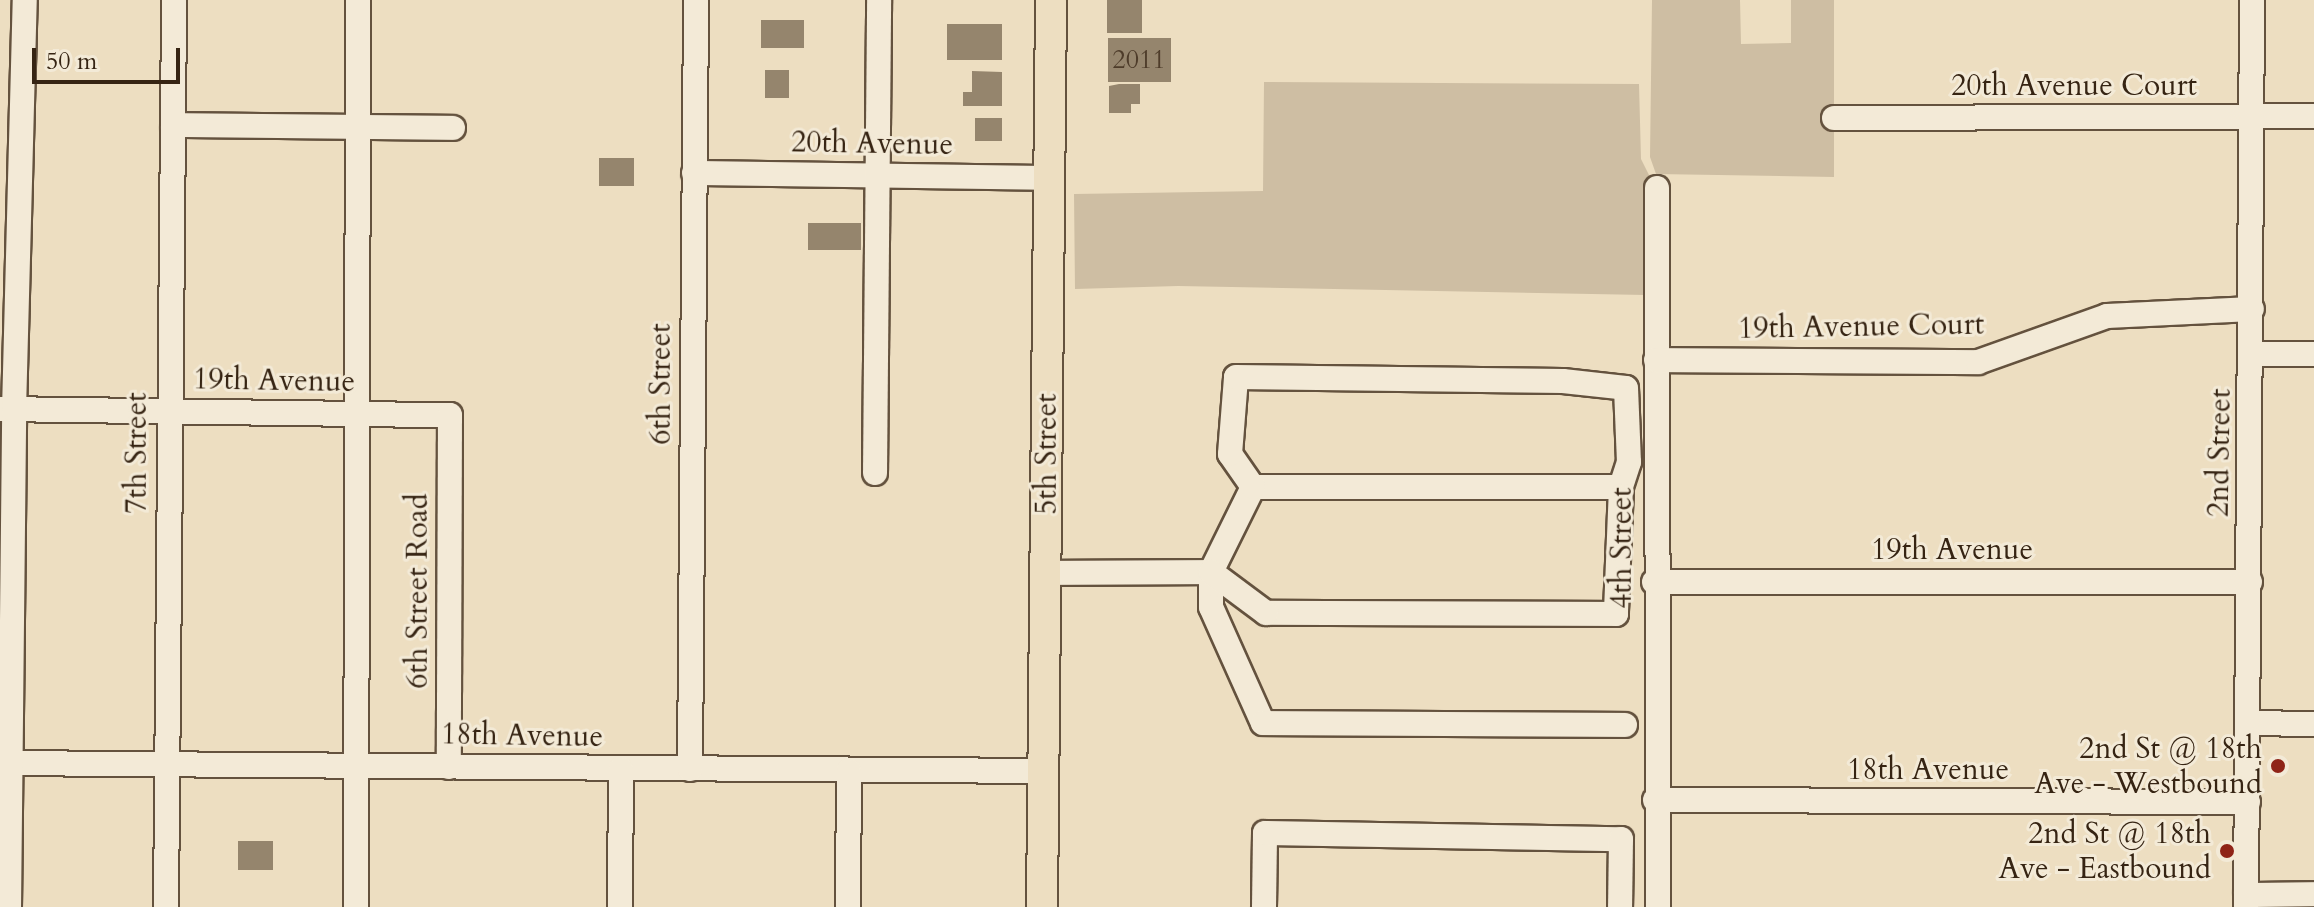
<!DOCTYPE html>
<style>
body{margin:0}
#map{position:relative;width:2314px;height:907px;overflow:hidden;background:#eddec1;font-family:Cardo,serif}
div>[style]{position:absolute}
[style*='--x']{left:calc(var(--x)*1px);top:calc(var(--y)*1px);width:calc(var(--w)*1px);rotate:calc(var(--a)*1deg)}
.green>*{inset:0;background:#cebea3}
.building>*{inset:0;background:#95856d;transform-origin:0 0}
.roads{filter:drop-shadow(2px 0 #64523e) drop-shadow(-2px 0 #64523e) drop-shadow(0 2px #64523e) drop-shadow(0 -2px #64523e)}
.minor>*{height:24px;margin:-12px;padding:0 12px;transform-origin:12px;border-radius:12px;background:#f3ead7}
.major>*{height:30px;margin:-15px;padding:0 15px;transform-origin:15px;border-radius:15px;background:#eddec1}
.dots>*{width:22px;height:22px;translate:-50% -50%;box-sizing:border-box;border:4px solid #f3ead7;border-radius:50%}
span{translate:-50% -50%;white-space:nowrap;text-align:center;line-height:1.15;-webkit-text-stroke:6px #f3ead7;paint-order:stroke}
.number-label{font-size:26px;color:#4e3c2a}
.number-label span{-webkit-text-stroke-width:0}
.street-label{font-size:30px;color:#362413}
.poi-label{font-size:30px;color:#362413}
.right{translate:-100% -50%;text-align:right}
.scale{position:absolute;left:32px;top:48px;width:148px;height:36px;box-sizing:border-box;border:4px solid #362413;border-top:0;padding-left:10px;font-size:24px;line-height:28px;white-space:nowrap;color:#362413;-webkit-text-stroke:6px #f3ead7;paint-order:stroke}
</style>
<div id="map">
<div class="green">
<div style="clip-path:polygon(1652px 0,1740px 0,1741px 44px,1791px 43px,1791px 0,1834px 0,1834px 177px,1656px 174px,1650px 157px)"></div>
<div style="clip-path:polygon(1264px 82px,1639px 84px,1641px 159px,1650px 177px,1646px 295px,1178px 286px,1075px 289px,1074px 194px,1263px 191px)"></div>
</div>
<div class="building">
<div style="left:1107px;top:0;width:35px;height:33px"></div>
<div style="left:804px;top:20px;width:28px;height:43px;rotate:90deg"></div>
<div style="left:947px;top:24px;width:55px;height:36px"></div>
<div style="left:1171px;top:38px;width:44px;height:63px;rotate:90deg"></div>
<div style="left:765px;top:70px;width:24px;height:28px"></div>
<div style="clip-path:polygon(972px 71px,1002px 72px,1002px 106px,963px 106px,963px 92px,972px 92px)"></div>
<div style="clip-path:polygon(1119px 84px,1140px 84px,1140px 104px,1131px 104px,1131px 113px,1109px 113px,1109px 86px)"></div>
<div style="left:975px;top:118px;width:27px;height:23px"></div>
<div style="left:599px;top:158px;width:35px;height:28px"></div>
<div style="left:808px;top:223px;width:53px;height:27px"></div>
<div style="left:238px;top:841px;width:35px;height:29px"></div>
</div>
<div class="roads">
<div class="minor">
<div style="--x:1834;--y:118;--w:480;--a:-0.2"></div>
<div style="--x:173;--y:125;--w:280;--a:0.6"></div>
<div style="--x:694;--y:173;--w:355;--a:0.8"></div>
<div style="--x:1657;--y:188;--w:719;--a:89.92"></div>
<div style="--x:2253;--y:354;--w:61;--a:0"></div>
<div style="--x:1656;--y:360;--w:322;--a:0.4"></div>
<div style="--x:1978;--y:362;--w:137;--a:-19.6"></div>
<div style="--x:2107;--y:316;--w:145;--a:-2.8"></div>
<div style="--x:0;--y:409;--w:450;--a:0.8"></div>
<div style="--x:450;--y:415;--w:352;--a:90.2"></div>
<div style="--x:875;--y:473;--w:473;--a:-89.5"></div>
<div style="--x:1253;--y:487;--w:368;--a:0"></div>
<div style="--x:1211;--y:572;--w:35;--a:90"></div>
<div style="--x:1211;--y:607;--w:127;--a:65.9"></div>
<div style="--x:1263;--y:723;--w:362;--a:0.3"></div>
<div style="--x:1046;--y:573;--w:165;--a:-0.3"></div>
<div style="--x:1211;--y:572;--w:95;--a:-63.7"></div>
<div style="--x:1253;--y:487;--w:40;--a:-124.9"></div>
<div style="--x:1230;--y:454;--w:77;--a:-85.5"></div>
<div style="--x:1236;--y:377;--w:327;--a:0.7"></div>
<div style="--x:1563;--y:381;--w:63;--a:6.3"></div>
<div style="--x:1626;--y:388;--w:74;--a:87.7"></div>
<div style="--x:1629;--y:462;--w:26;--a:108"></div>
<div style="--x:1621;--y:487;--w:127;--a:92.3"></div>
<div style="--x:1616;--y:614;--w:350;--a:-179.8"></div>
<div style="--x:1266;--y:613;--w:69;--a:-143.3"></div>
<div style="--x:1654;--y:582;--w:596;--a:0"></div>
<div style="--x:2249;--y:723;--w:65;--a:0.9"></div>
<div style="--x:0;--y:763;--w:1043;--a:0.44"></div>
<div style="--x:690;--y:769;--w:769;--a:-89.55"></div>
<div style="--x:1655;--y:800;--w:593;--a:0.19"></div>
<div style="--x:2246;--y:895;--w:68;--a:-0.8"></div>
<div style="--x:9;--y:907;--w:497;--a:-89.4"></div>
<div style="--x:14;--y:410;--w:410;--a:-88.5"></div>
<div style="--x:166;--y:907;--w:907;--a:-89.49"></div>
<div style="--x:356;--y:907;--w:907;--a:-89.87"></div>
<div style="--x:620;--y:907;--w:138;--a:-89.6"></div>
<div style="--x:848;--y:907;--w:136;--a:-89.6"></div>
<div style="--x:1264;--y:907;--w:74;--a:-89.2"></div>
<div style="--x:1265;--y:833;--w:356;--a:1"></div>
<div style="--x:1621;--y:839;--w:68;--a:90.8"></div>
<div style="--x:2246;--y:907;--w:907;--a:-89.62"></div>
</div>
<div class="major">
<div style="--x:1042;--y:907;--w:907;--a:-89.43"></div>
</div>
</div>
<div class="dots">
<div style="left:2278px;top:766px;background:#8f2418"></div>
<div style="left:2227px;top:851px;background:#8f2418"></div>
</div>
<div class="number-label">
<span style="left:1139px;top:60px">2011</span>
</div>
<div class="street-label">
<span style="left:2074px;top:86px">20th Avenue Court</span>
<span style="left:872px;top:144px;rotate:1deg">20th Avenue</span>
<span style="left:1861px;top:327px;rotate:-1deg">19th Avenue Court</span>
<span style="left:274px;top:381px;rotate:1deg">19th Avenue</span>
<span style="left:661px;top:384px;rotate:-90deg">6th Street</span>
<span style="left:137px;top:453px;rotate:-90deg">7th Street</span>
<span style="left:2220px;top:453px;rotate:-89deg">2nd Street</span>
<span style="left:1047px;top:454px;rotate:-90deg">5th Street</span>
<span style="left:1622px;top:548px;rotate:-90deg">4th Street</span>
<span style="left:1952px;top:550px">19th Avenue</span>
<span style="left:418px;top:591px;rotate:-90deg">6th Street Road</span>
<span style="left:522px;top:736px;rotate:1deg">18th Avenue</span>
<span style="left:1928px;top:770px">18th Avenue</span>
</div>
<div class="poi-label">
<span class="right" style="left:2262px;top:766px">2nd St @ 18th<br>Ave - Westbound</span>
<span class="right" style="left:2211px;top:851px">2nd St @ 18th<br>Ave - Eastbound</span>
</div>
<div class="scale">50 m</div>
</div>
